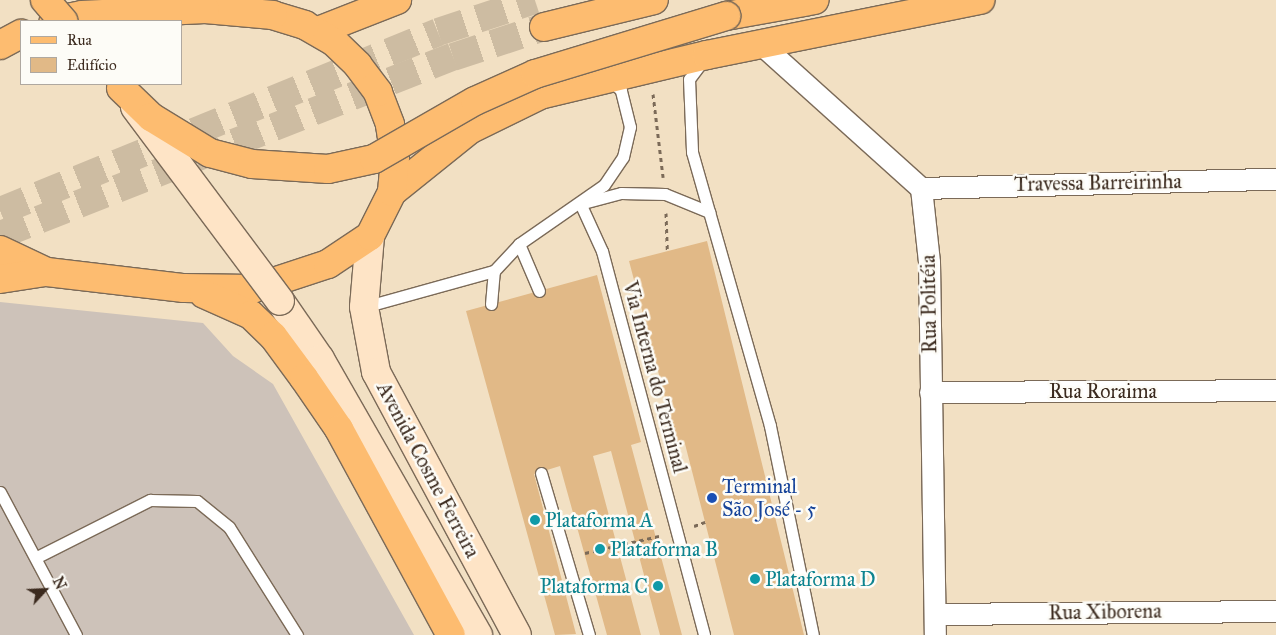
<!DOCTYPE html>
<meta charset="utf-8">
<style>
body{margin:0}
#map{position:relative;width:1276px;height:635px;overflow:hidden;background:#f2e0c3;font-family:"IM FELL Great Primer",serif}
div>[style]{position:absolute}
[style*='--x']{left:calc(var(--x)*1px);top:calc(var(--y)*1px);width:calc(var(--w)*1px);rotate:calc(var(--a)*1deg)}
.industrial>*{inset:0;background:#cdc2b9}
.building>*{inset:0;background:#e1b987}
.primary-tunnel>*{height:28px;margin-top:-14px;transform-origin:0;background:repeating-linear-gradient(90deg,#cdbca2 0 28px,transparent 0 42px)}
.path>*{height:3px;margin-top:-1.5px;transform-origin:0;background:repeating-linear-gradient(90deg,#7b6a58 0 4px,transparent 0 8px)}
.roads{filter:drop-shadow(1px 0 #7b6a58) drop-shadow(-1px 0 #7b6a58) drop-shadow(0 1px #7b6a58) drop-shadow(0 -1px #7b6a58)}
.lane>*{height:11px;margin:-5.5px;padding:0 5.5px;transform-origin:5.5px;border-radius:5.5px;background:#fff}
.street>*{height:21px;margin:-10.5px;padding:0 10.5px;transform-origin:10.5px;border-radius:10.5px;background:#fff}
.secondary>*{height:28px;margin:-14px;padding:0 14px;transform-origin:14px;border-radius:14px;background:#fee4c6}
.primary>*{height:28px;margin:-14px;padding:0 14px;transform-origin:14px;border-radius:14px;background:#fdbc70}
.bridges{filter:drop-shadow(1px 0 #7b6a58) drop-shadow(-1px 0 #7b6a58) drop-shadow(0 1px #7b6a58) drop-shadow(0 -1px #7b6a58)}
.secondary-bridge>*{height:28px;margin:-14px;padding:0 14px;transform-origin:14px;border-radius:14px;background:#fee4c6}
.primary-bridge>*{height:28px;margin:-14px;padding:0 14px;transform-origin:14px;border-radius:14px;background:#fdbc70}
.dots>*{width:14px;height:14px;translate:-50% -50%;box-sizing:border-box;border:2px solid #fdfcf7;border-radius:50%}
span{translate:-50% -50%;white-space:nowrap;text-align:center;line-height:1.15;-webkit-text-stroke:5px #fdfcf7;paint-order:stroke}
.street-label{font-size:20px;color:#3b2a1e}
.transit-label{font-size:20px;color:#164399}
.left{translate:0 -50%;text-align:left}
.culture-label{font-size:20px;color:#0d838f}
.right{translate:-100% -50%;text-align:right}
.legend{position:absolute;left:20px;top:20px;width:162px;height:65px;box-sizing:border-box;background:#fdfcf7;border:1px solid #afa8a0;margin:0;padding:6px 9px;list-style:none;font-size:15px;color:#3b2a1e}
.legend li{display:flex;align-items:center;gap:10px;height:25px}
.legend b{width:25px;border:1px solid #afa8a0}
.north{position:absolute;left:20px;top:565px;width:50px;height:50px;-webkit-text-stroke:4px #fdfcf7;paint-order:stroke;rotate:65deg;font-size:14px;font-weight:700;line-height:20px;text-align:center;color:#3b2a1e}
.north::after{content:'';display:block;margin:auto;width:18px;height:22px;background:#3b2a1e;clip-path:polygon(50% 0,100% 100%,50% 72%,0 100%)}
</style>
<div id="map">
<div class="industrial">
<div style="clip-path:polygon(0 302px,203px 323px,233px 356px,273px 384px,414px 635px,0 635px)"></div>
</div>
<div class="building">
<div style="clip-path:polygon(707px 241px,752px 423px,804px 635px,734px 635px,684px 440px,677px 443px,629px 261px)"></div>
<div style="clip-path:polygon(597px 275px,641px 442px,631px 445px,682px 635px,660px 635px,611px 451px,593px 456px,641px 635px,607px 635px,560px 466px,534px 474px,576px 634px,555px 635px,466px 311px)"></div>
</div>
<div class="primary-tunnel">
<div style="--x:0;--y:211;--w:473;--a:-22.2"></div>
<div style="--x:438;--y:32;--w:102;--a:-18.3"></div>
<div style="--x:0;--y:235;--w:487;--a:-21.5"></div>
<div style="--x:453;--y:57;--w:96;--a:-18.2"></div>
</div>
<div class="path">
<div style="--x:653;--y:94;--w:84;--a:83.1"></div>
<div style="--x:666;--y:213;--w:38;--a:88"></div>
<div style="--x:694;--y:526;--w:12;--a:-20"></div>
<div style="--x:585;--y:553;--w:76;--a:-12.9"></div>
</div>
<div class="roads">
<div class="lane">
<div style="--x:702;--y:62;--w:21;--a:127"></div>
<div style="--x:689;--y:79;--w:73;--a:87.6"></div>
<div style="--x:692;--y:152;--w:285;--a:74.1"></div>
<div style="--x:770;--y:426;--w:213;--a:78.4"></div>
<div style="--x:587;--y:202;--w:35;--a:-15"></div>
<div style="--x:621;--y:193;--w:44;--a:1.3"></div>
<div style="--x:665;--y:194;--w:48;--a:22.2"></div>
<div style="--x:580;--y:203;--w:53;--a:65.4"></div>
<div style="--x:602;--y:251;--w:397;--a:75.1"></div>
<div style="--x:519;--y:244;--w:51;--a:66.9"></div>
<div style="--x:491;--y:304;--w:33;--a:-85"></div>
<div style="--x:494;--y:271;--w:37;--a:-47"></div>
<div style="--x:519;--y:244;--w:103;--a:-34.8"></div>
<div style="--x:604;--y:185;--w:34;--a:-56"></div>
<div style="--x:623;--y:157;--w:31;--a:-77"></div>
<div style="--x:630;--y:127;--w:38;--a:-104"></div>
<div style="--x:621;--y:90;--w:14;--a:-141"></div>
<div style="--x:364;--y:307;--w:135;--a:-15.5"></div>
<div style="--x:541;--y:473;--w:169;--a:73.5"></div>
<div style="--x:0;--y:492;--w:162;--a:62"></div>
<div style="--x:37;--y:557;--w:127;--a:-26.8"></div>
<div style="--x:150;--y:500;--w:47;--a:1.2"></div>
<div style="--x:197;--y:501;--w:41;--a:39.1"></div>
<div style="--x:229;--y:527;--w:128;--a:57.8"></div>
</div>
<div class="street">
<div style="--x:762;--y:45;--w:214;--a:42"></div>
<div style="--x:921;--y:188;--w:74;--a:83.8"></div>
<div style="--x:929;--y:262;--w:373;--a:89.1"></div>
<div style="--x:921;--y:188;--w:355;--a:-1.5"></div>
<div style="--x:930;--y:392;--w:346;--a:-0.3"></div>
<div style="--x:935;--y:614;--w:341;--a:-0.5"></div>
</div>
<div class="secondary">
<div style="--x:370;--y:236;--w:71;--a:94.8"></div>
<div style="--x:364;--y:307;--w:66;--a:79.5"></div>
<div style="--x:376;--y:372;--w:298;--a:61.8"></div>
<div style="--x:280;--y:301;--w:70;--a:55.4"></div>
<div style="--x:320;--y:359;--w:318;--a:60.2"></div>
</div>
<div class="primary">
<div style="--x:726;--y:16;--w:90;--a:-10.2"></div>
<div style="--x:544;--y:27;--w:113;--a:-13.8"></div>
<div style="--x:318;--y:31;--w:85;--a:-21.4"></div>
<div style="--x:0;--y:45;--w:24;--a:-28"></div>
<div style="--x:392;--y:192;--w:99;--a:-38.8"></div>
<div style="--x:469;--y:130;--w:79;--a:-26.2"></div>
<div style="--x:540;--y:95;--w:172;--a:-13.5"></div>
<div style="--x:707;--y:55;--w:279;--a:-11.4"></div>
<div style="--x:0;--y:250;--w:52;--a:25.1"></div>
<div style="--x:47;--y:272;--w:138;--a:6.7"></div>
<div style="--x:184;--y:288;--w:68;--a:0.8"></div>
<div style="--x:252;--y:289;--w:80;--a:-18.2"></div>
<div style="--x:328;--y:264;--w:50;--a:-33.7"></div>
<div style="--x:370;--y:236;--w:49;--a:-63.4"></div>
<div style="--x:392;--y:192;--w:35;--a:-85"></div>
<div style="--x:395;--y:157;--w:33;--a:-99"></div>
<div style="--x:390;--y:124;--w:34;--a:-111"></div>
<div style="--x:378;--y:92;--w:34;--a:-127"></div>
<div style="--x:358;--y:65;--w:33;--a:-136"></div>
<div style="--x:334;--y:42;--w:34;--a:-150"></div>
<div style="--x:305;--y:25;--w:34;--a:-163"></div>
<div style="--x:273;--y:15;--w:68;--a:-175"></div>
<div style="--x:205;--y:9;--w:123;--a:177.2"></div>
<div style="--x:82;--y:15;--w:29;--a:168"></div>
<div style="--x:0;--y:279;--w:46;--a:-8.8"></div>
<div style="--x:204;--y:294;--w:51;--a:24.1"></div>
<div style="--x:251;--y:315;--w:30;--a:44"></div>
<div style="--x:273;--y:336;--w:52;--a:53.6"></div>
<div style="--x:304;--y:378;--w:62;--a:55.5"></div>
<div style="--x:339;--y:429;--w:234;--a:61.5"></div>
</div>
</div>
<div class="bridges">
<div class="secondary-bridge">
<div style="--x:135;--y:107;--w:242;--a:53.2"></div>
</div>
<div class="primary-bridge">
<div style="--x:45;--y:0;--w:28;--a:49"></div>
<div style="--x:121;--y:88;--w:42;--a:44"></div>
<div style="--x:151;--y:117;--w:69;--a:31.4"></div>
<div style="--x:210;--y:153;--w:43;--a:14.7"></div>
<div style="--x:252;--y:164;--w:76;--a:3.8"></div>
<div style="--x:328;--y:169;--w:47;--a:-12.3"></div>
<div style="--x:374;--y:159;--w:116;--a:-29.9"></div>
<div style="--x:475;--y:101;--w:66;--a:-24.2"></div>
<div style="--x:535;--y:74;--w:200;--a:-16.9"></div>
</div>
</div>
<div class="dots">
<div style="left:712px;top:498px;background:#1a4fb4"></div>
<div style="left:535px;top:520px;background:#0f9aa8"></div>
<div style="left:600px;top:549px;background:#0f9aa8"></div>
<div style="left:755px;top:579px;background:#0f9aa8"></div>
<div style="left:658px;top:586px;background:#0f9aa8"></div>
</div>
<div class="street-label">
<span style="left:1098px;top:183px;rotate:-1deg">Travessa Barreirinha</span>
<span style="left:929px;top:304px;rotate:-91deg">Rua Politéia</span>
<span style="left:655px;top:377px;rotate:75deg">Via Interna do Terminal</span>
<span style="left:1103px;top:391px">Rua Roraima</span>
<span style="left:428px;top:470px;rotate:62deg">Avenida Cosme Ferreira</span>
<span style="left:1105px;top:612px;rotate:-1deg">Rua Xiborena</span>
</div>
<div class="transit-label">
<span class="left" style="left:722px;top:498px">Terminal<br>São José - 5</span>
</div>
<div class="culture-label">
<span class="left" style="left:545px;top:520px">Plataforma A</span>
<span class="left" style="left:610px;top:549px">Plataforma B</span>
<span class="left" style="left:765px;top:579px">Plataforma D</span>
<span class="right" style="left:648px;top:586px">Plataforma C</span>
</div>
<ul class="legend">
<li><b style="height:6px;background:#fdbc70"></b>Rua</li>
<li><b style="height:14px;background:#e1b987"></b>Edifício</li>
</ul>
<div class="north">N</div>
</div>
